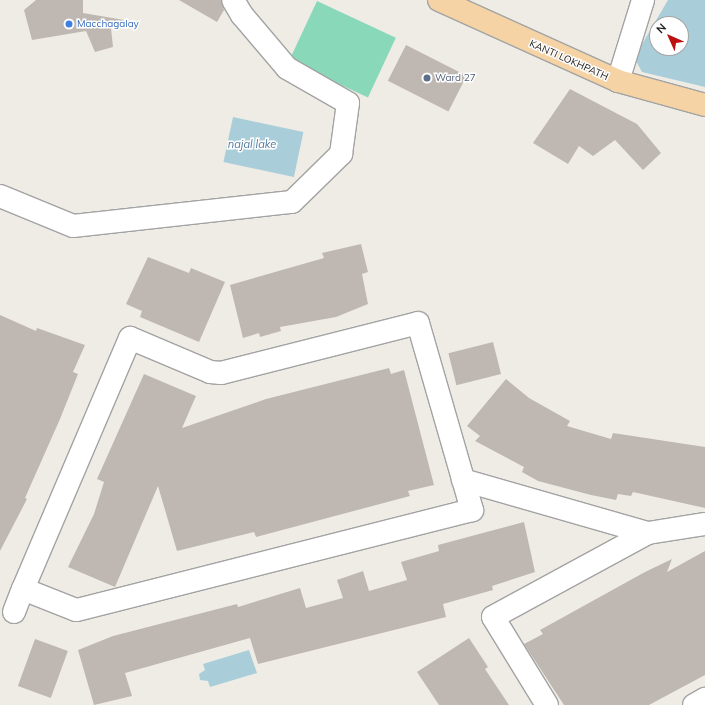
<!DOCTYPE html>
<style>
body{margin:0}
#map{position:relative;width:705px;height:705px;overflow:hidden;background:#efece6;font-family:Mulish,sans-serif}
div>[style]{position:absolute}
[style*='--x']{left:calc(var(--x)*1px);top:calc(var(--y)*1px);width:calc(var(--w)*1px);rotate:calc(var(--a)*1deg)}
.pitch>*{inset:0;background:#8ad8ba;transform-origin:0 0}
.water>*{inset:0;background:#a9ced9;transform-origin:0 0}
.building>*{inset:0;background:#bfb8b2;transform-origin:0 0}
.roads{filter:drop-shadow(1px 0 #a3a3a3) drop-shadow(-1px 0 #a3a3a3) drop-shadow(0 1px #a3a3a3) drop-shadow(0 -1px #a3a3a3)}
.street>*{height:22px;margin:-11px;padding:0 11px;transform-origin:11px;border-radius:11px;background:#fff}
.primary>*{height:22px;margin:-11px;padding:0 11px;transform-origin:11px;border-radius:11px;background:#f5d3a5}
.dots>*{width:11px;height:11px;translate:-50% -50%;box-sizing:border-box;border:2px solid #fff;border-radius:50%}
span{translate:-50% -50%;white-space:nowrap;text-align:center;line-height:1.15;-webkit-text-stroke:3px #fff;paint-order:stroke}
.shop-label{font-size:10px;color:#366cbe}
.left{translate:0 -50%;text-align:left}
.street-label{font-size:10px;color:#1f1f1f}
.service-label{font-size:10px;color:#4e5e75}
.water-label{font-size:11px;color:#4f77a0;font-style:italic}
.north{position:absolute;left:649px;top:16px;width:40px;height:40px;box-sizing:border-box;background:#fff;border:1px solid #a5a5a5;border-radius:50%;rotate:315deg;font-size:11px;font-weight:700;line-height:16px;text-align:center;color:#1f1f1f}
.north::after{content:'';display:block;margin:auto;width:14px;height:18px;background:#bd1110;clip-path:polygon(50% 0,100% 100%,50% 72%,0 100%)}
</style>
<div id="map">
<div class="pitch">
<div style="left:317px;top:1px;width:87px;height:66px;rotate:25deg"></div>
</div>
<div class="water">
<div style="clip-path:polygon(evenodd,668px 0,705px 0,705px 87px,642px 72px,636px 61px,641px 46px,668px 0,657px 24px,681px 24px,681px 48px,657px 48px,657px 24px)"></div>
<div style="left:233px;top:117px;width:72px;height:46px;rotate:12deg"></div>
<div style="clip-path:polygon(249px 650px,257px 673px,210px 687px,208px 681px,200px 680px,199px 674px,205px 670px,203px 664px)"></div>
</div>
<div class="building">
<div style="clip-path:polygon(36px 0,83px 0,83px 13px,130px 21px,130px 25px,111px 28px,113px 47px,95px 52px,86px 31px,32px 40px,24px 10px)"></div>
<div style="clip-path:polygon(179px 0,221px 0,224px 10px,217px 22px)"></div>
<div style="left:406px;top:45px;width:68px;height:40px;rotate:27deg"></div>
<div style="clip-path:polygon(570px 89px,637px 124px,661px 153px,643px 170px,615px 140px,593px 156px,579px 146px,568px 164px,533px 143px)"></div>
<div style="clip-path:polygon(361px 244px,368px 272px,362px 274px,368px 304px,336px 317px,280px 327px,281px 331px,260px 337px,259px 333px,243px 338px,230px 285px,324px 258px,322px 253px)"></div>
<div style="clip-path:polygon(148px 257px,189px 273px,191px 268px,225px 282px,199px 342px,140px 317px,142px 311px,126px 304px)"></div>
<div style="clip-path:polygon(0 315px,36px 331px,37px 328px,85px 345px,73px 372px,78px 374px,60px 419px,25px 498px,27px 499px,0 551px)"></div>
<div style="left:493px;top:342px;width:33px;height:46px;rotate:76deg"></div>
<div style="clip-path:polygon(389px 368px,391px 374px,404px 370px,434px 485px,408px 491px,410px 496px,256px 537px,254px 532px,177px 551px,158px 486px,115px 587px,68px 567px,94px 514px,104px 482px,97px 479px,144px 374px,196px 396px,182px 428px,266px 399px)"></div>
<div style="clip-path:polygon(506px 379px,529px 398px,570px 421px,567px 426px,611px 439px,613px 433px,705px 447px,705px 508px,633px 492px,631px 496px,618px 494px,616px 500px,591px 495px,538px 481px,522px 472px,524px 467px,475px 441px,480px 436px,467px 426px)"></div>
<div style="clip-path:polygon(524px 522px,535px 572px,492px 586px,493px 590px,443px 604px,446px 617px,258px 664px,250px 638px,125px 673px,132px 696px,94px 705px,78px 650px,113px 636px,237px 604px,238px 607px,300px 588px,306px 608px,343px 598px,337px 580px,363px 571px,369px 591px,407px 580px,401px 562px,439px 551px,438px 545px)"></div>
<div style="clip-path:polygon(705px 551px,705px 675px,649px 705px,564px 705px,524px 644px,543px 634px,540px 630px,645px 572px,672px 559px,667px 572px)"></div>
<div style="clip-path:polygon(469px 638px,488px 667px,485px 669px,509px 705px,439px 705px,417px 672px)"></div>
<div style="left:35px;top:639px;width:35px;height:50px;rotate:20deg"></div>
</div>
<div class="roads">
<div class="street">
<div style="--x:618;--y:81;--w:85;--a:-72.8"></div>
<div style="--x:0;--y:196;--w:79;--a:22.3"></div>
<div style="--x:73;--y:226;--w:220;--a:-6.3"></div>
<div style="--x:292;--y:202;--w:69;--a:-44.4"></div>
<div style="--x:341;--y:154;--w:51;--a:-82.2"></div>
<div style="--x:348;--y:103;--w:70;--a:-150.2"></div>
<div style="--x:287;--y:68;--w:70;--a:-130.3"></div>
<div style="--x:242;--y:15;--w:17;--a:-121"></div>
<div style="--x:463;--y:480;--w:192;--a:16"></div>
<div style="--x:14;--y:612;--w:25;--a:-69"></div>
<div style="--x:23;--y:589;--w:273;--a:-66.9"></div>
<div style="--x:130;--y:338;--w:87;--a:23"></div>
<div style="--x:210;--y:372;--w:11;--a:5"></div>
<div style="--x:221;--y:373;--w:203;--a:-14.2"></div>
<div style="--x:418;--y:323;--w:195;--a:73.9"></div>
<div style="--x:472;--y:510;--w:408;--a:165.8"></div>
<div style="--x:76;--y:610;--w:57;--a:-158.4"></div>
<div style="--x:547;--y:705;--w:103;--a:-121.5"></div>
<div style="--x:493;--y:617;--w:176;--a:-28.5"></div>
<div style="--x:648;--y:533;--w:58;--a:-9"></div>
<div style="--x:694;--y:705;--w:13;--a:-29"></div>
</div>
<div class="primary">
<div style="--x:439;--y:0;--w:196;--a:24.3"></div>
<div style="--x:618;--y:81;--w:90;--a:15.4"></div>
</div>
</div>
<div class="dots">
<div style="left:69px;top:24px;background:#3f7fe0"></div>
<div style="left:427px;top:78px;background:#5c6f8a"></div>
</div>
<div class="shop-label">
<span class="left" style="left:77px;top:24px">Macchagalay</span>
</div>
<div class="street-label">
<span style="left:569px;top:60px;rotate:24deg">KANTI LOKHPATH</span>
</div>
<div class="service-label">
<span class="left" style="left:435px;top:78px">Ward 27</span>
</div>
<div class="water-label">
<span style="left:252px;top:144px">najal lake</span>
</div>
<div class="north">N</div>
</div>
